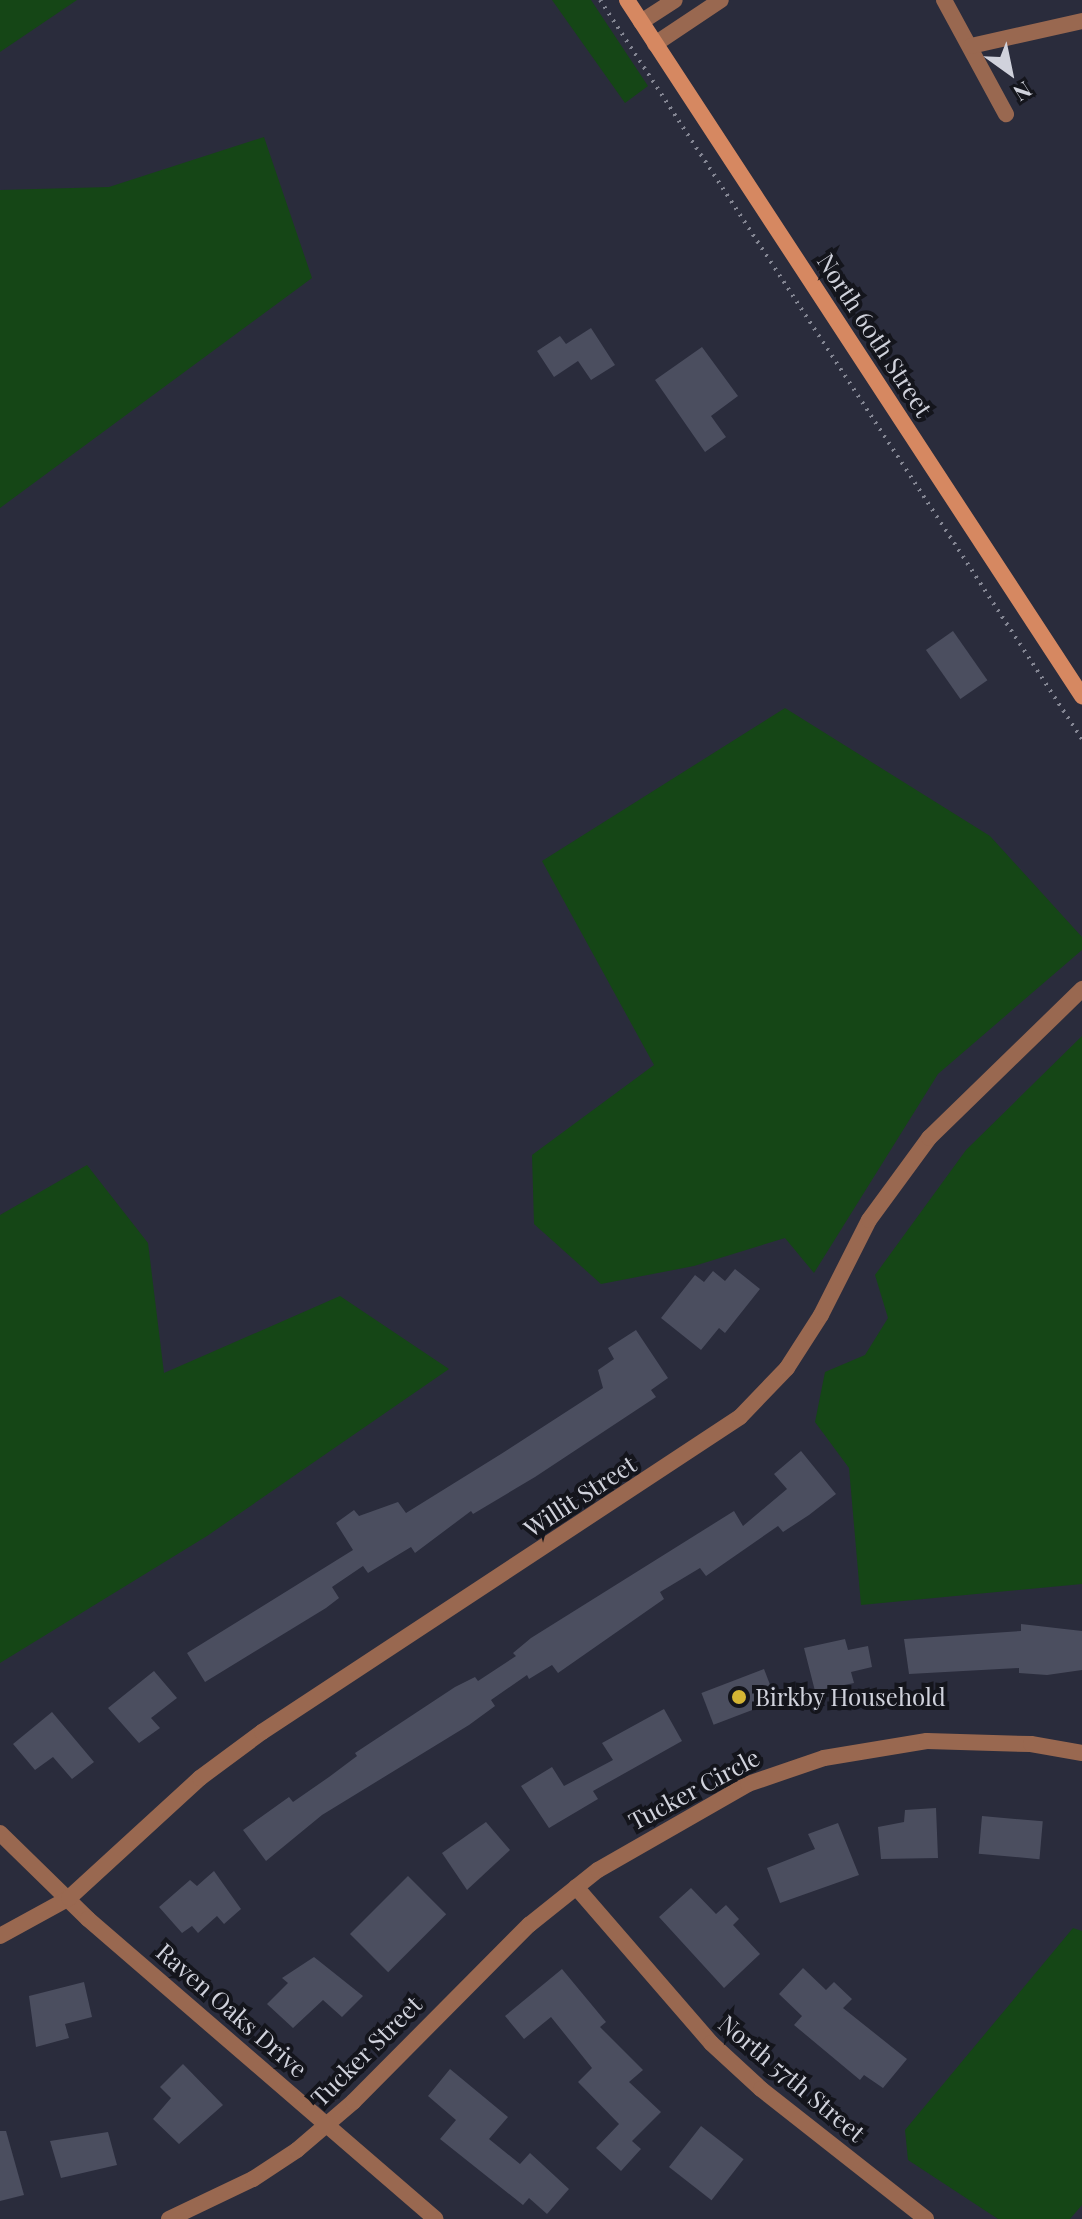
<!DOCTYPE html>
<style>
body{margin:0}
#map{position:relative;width:1082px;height:2219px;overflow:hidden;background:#2a2c3c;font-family:"Playfair Display",serif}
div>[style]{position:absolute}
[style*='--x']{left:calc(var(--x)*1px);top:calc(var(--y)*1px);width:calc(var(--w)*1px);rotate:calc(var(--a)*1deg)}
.green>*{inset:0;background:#154616}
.building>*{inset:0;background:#4b4e5f;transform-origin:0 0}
.path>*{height:4px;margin-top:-2px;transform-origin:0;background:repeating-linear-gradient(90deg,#848693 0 2px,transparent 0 8px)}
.street>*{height:16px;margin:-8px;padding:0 8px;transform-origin:8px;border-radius:8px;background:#996850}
.secondary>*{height:16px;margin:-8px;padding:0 8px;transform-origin:8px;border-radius:8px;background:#d68861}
.dots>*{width:22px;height:22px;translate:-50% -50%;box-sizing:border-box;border:4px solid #14151c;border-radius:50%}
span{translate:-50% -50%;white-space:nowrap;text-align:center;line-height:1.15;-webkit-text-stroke:8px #14151c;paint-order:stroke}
.street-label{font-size:24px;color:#d0d2dc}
.poi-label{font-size:24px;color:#d0d2dc}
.left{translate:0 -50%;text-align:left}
.north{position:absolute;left:970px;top:32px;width:80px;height:80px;-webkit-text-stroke:6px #14151c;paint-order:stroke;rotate:147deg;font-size:22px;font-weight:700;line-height:32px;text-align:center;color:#d0d2dc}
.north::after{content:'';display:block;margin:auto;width:28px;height:36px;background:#d0d2dc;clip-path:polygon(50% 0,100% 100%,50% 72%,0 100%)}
</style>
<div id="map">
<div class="green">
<div style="clip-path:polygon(0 0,77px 0,0 52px)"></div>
<div style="clip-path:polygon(552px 0,591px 0,648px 86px,625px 103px)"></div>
<div style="clip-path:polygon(264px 137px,312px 278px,0 508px,0 190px,109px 187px)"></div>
<div style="clip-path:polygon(785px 708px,990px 836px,1082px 937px,1082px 950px,938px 1074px,814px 1273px,785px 1238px,694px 1266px,601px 1284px,534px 1224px,532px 1155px,654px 1065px,542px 861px)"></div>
<div style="clip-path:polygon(1082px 1036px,1082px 1584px,861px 1605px,849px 1468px,815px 1422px,825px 1372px,865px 1355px,888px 1318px,875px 1275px,966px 1150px)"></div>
<div style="clip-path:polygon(87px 1165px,148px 1243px,164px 1373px,340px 1296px,449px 1369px,207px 1536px,0 1663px,0 1215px)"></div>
<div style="clip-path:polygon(1073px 1928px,1082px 1931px,1082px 2205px,1070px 2219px,998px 2219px,908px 2160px,905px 2130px)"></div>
</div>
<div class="building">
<div style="clip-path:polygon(591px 328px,615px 365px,591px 380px,578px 361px,554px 377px,537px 351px,560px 336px,566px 344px)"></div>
<div style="clip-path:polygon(702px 347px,738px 396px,711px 416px,726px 437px,705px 452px,655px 380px)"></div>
<div style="left:953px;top:631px;width:60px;height:33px;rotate:55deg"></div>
<div style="clip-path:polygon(735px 1269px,760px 1289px,725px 1333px,719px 1328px,701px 1350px,661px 1318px,695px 1275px,704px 1282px,713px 1271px,725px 1281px)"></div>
<div style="clip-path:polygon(636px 1330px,668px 1378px,651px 1390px,656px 1397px,535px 1477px,473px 1514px,471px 1511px,415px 1553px,411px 1547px,368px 1573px,363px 1566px,332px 1587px,339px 1598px,326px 1608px,205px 1682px,187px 1653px,353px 1550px,336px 1523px,354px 1510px,359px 1516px,398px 1502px,406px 1513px,501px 1454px,603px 1388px,598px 1370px,614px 1359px,608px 1348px)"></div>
<div style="clip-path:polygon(801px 1451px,836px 1494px,809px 1515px,783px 1532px,778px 1526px,706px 1576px,700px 1568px,660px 1592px,664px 1599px,558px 1673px,552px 1665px,529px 1679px,527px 1675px,491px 1700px,495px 1706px,469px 1725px,322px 1815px,266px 1861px,243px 1830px,289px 1797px,293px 1802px,329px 1777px,357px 1756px,355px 1753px,455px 1687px,475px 1677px,478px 1681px,516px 1656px,513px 1653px,531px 1638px,734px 1511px,743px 1526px,787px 1489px,774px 1474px)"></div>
<div style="clip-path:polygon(1021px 1624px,1082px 1631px,1082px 1670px,1047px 1675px,1019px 1673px,1019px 1668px,909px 1674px,904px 1639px,1021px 1631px)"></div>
<div style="clip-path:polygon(845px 1639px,848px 1650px,868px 1646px,872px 1667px,851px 1672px,854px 1683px,815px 1691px,804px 1648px)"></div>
<div style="left:764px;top:1669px;width:34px;height:67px;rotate:69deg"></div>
<div style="clip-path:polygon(154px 1671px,177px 1698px,151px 1718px,160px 1728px,139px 1743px,108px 1708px)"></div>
<div style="clip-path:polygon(664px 1709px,682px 1741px,593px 1791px,598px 1799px,549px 1828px,521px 1786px,552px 1767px,564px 1786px,613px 1760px,602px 1743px)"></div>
<div style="clip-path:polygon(52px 1712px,94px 1762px,72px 1779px,53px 1757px,35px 1770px,13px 1744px)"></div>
<div style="clip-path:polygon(936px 1808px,938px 1858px,881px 1859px,878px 1827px,904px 1822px,905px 1810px)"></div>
<div style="left:982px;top:1816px;width:61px;height:38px;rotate:5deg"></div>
<div style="clip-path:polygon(486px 1822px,510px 1850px,467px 1890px,442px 1853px)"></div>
<div style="clip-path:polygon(838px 1823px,859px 1875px,780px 1903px,767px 1868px,815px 1849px,808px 1834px)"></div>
<div style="clip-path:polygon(214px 1871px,241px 1909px,224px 1924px,217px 1916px,198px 1933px,192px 1926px,182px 1933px,159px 1907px,190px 1880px,197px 1886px)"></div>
<div style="left:408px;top:1876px;width:54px;height:82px;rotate:45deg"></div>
<div style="clip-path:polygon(691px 1888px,716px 1914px,726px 1905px,739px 1919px,733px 1925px,760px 1954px,724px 1988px,659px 1917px)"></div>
<div style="clip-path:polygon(314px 1957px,363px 1996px,342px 2017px,323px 2000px,293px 2028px,267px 2004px,288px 1983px,282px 1978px)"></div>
<div style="clip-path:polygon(803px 1968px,826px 1990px,834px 1982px,852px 1999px,843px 2008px,907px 2059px,883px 2088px,864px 2075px,860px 2080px,794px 2025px,802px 2016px,779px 1994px)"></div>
<div style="clip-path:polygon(562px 1969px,606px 2022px,600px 2027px,643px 2070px,629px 2082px,661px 2112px,632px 2141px,641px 2149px,621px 2171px,596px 2148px,619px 2124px,578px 2082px,592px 2068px,551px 2017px,524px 2039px,505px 2016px)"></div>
<div style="clip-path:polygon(84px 1982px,92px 2017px,65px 2024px,69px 2038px,36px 2047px,29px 1996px)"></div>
<div style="clip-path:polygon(183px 2064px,223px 2105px,179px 2144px,153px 2119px,171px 2098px,160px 2087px)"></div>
<div style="clip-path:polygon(450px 2069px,508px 2117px,489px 2139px,520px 2164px,530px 2153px,569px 2189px,547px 2214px,529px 2198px,523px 2205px,440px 2139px,456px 2120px,428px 2096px)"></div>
<div style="left:701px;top:2126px;width:54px;height:52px;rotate:38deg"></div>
<div style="clip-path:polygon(0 2131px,6px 2131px,24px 2195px,0 2201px)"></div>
<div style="clip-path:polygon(108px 2132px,117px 2165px,61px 2178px,50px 2141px)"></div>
</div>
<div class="path">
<div style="--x:600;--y:0;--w:882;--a:56.89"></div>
</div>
<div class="street">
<div style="--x:944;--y:0;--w:130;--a:61.5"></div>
<div style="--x:641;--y:22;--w:40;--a:-32.9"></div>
<div style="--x:655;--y:44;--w:79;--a:-33.7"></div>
<div style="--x:971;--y:46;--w:114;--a:-12.7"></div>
<div style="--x:0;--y:1833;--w:123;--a:44.3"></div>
<div style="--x:88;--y:1919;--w:459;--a:40.8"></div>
<div style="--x:576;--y:1887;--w:206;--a:49.1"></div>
<div style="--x:711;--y:2043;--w:68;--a:42.6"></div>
<div style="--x:761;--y:2089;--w:210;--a:38.2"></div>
<div style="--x:0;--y:1936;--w:79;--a:-28.8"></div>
<div style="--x:69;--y:1898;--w:178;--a:-42.5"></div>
<div style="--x:200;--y:1778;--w:77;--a:-36.6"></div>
<div style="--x:262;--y:1732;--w:572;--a:-33.38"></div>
<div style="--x:740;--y:1417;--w:68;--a:-46.2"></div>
<div style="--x:787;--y:1368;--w:63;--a:-57.3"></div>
<div style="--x:821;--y:1315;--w:106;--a:-63.2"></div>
<div style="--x:869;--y:1220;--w:102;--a:-53.8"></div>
<div style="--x:929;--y:1138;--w:214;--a:-44.2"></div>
<div style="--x:169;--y:2219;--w:93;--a:-25.5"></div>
<div style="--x:253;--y:2179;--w:53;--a:-33.4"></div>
<div style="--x:297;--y:2150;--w:74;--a:-40.6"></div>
<div style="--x:353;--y:2102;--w:250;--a:-45.2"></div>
<div style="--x:529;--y:1925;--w:88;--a:-38.6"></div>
<div style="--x:598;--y:1870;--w:173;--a:-29.8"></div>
<div style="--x:748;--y:1784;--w:80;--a:-18.9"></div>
<div style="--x:824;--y:1758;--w:104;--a:-9.4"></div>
<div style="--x:927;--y:1741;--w:104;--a:1.7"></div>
<div style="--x:1031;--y:1744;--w:52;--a:10"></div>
</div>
<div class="secondary">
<div style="--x:627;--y:0;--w:832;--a:56.83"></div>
</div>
<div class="dots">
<div style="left:739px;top:1697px;background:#d5b534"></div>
</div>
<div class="street-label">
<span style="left:875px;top:335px;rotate:57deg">North 60th Street</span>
<span style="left:580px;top:1496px;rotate:-33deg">Willit Street</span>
<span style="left:694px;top:1789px;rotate:-28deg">Tucker Circle</span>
<span style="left:232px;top:2010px;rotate:41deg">Raven Oaks Drive</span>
<span style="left:366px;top:2051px;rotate:-45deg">Tucker Street</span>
<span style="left:792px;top:2078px;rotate:40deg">North 57th Street</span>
</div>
<div class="poi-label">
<span class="left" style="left:755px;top:1697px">Birkby Household</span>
</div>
<div class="north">N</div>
</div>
